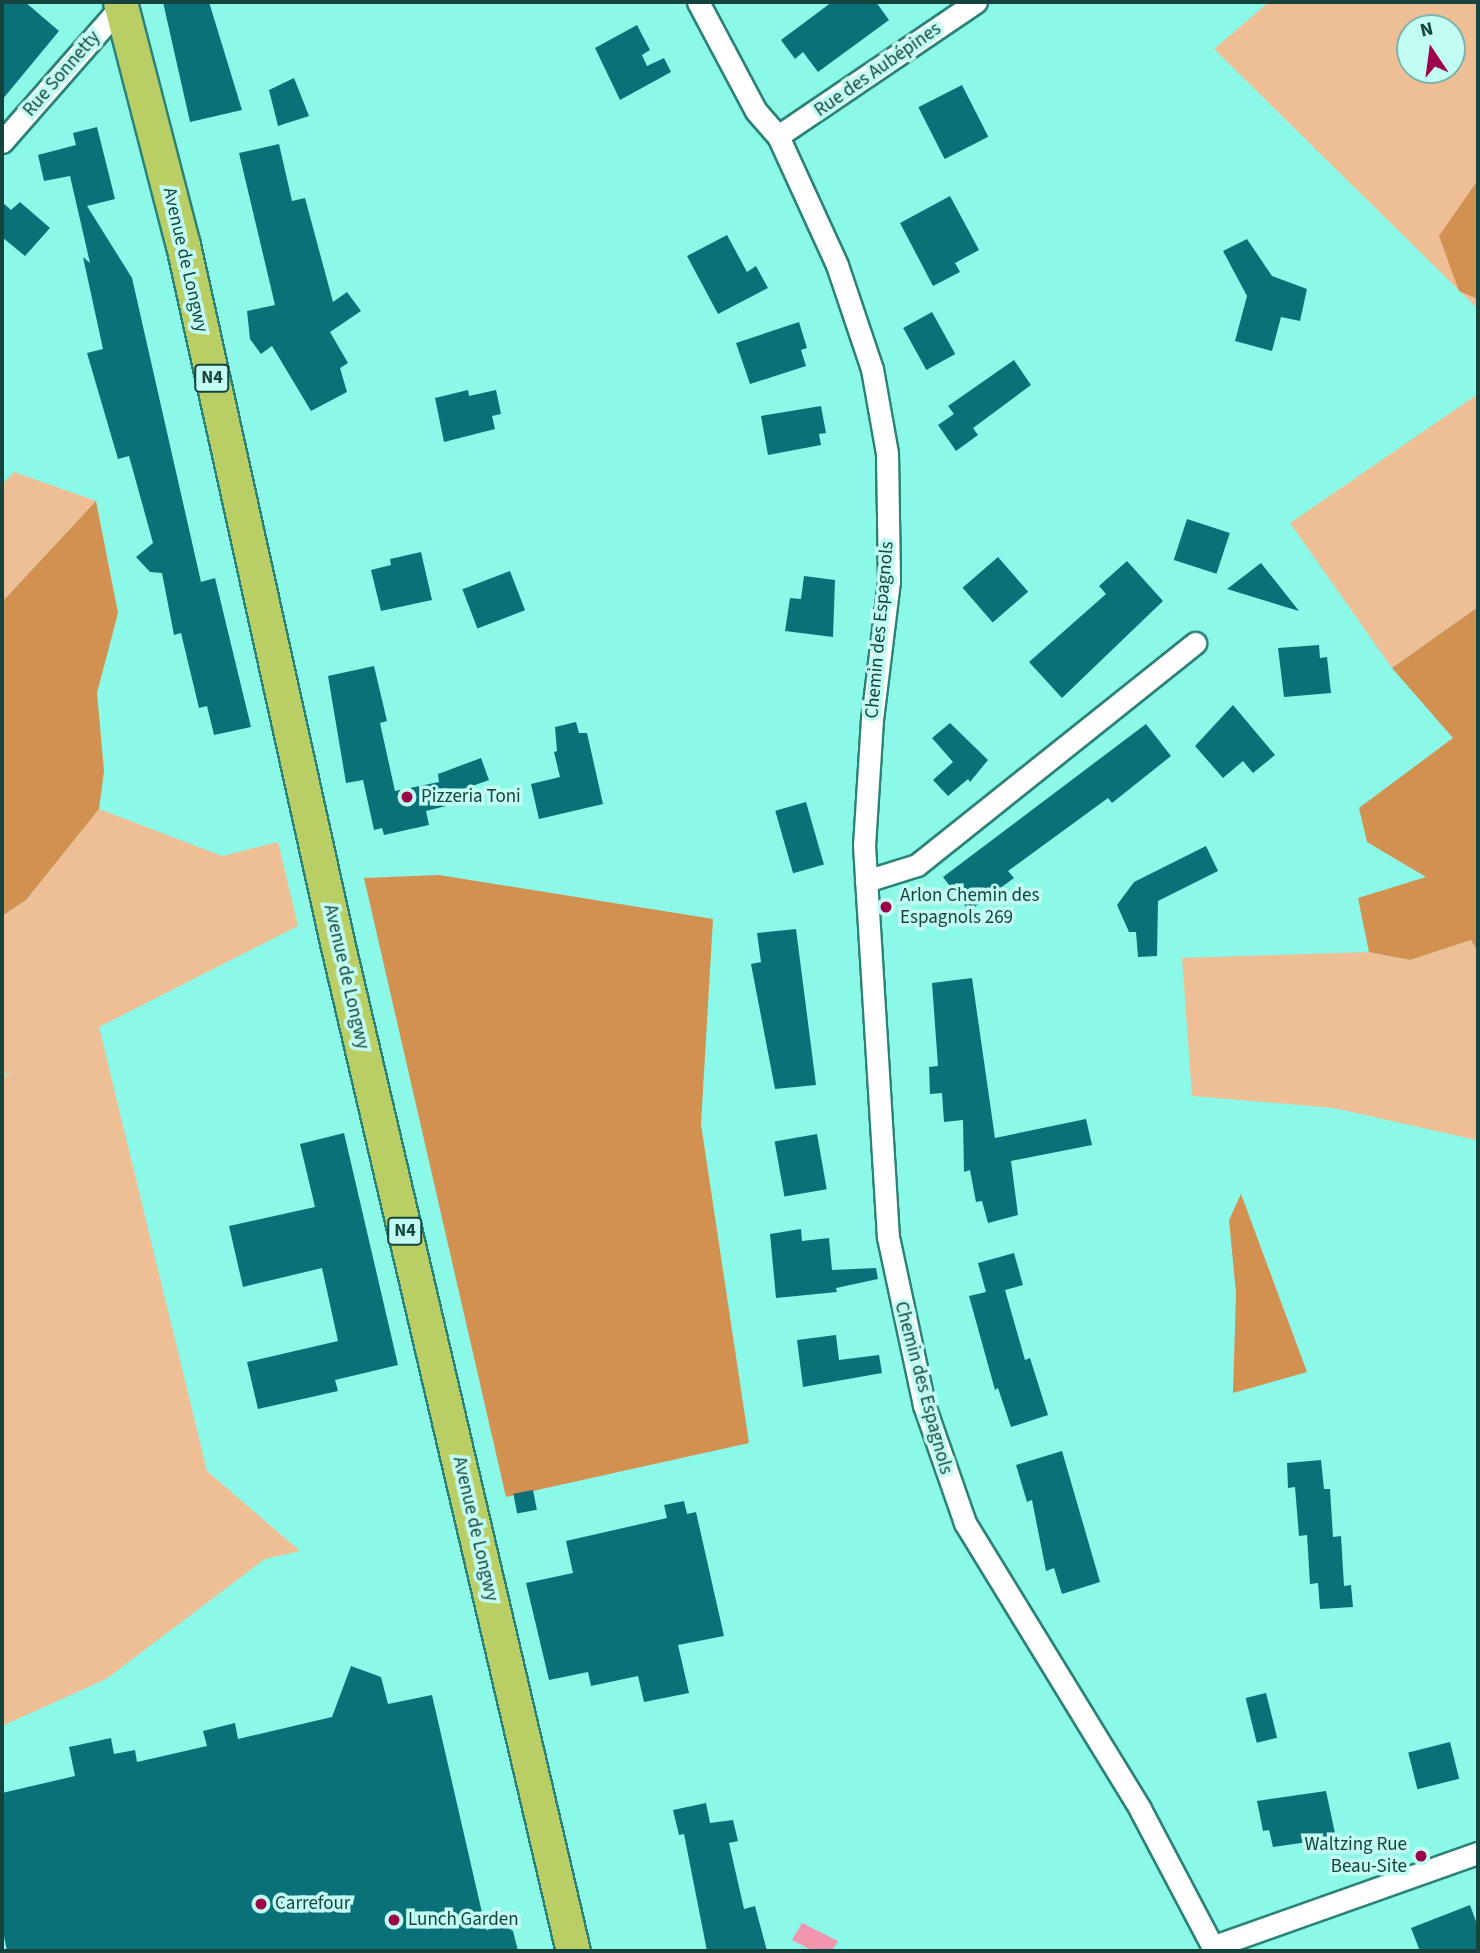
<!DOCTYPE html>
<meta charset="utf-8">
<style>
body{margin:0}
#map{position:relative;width:1480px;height:1953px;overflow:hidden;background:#8cf9e8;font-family:"Source Sans 3",sans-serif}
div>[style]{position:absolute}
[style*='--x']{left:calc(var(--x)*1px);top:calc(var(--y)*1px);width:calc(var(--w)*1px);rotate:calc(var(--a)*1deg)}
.green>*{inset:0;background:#eebf94}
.forest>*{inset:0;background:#d29051}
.water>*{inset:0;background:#f296ae}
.building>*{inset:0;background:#0b7179;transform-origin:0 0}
.roads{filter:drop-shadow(2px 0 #2b8277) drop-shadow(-2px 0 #2b8277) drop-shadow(0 2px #2b8277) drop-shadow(0 -2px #2b8277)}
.street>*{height:21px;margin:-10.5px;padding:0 10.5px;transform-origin:10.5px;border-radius:10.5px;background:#fff}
.primary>*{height:33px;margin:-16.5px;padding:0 16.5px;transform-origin:16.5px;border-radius:16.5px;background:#b9cf66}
.dots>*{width:19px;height:19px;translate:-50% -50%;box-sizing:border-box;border:4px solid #c1fdf3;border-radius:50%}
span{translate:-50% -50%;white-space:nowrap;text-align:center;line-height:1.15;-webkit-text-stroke:7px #c1fdf3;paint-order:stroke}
.shield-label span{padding:2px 5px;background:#c1fdf3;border:2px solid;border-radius:5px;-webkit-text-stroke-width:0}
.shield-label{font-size:18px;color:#15443e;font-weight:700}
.street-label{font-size:19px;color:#15443e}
.poi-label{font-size:19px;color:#15443e}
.left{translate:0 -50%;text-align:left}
.right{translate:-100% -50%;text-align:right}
.frame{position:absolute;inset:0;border:4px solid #15443e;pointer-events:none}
.north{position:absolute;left:1396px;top:14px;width:70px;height:70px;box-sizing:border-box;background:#c1fdf3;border:2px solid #7cb3ab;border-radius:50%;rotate:347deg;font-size:19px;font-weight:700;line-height:28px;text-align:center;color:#15443e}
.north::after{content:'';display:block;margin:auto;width:24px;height:32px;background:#9d034b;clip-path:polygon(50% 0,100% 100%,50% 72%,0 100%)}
</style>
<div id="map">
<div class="green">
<div style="clip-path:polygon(evenodd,1269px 2px,1478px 2px,1478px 309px,1214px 49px,1269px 2px,1410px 28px,1452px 28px,1452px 70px,1410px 70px,1410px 28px)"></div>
<div style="clip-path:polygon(1478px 394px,1478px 607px,1392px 668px,1290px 523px)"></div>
<div style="clip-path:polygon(14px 472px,96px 501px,2px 602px,2px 485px)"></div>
<div style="clip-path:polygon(99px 809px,222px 856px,278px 842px,298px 926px,99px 1027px,207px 1471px,300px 1551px,265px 1559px,106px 1679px,2px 1726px,2px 1078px,12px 1072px,2px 1076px,2px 916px,26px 900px)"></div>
<div style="clip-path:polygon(1471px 940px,1478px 952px,1476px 1140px,1334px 1108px,1192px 1096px,1182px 958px,1369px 952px,1410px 960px)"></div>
</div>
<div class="forest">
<div style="clip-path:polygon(1478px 180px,1478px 299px,1459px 291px,1439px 236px)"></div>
<div style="clip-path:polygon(96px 501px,118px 613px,97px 693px,104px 771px,99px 809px,26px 900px,2px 916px,2px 602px)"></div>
<div style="clip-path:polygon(1478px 607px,1478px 952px,1471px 940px,1410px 960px,1369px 952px,1358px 898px,1426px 877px,1367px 842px,1359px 808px,1453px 738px,1392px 668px)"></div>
<div style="clip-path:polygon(439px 875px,713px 919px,701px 1124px,749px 1443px,506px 1497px,364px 878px)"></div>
<div style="clip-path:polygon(1241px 1194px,1307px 1372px,1233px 1393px,1236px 1293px,1229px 1220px)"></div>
</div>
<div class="water">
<div style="clip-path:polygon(802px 1923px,838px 1941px,832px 1951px,813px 1951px,792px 1940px)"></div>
</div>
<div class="building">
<div style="clip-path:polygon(2px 2px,25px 2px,59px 31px,2px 100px)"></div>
<div style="clip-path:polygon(163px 2px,209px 2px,242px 110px,190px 122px)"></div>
<div style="clip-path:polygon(832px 2px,876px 2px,889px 20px,818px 72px,803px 52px,795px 59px,781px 40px)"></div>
<div style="clip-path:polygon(637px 25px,650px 50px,642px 55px,647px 66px,664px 58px,671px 72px,620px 100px,595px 48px)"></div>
<div style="clip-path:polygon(294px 78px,309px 116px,278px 126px,269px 90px)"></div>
<div style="left:962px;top:85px;width:58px;height:49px;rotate:63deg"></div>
<div style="clip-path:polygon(97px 127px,115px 199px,87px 206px,132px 278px,201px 582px,215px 578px,251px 727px,214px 735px,207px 706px,199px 708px,181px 633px,174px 635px,162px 573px,150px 572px,136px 557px,153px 543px,129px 456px,118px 459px,87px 353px,103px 349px,83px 257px,90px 263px,70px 176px,44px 181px,38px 155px,76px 145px,73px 133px)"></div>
<div style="clip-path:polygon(279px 144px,292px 201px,305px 198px,333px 302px,347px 292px,361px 311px,330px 332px,348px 363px,340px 368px,347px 392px,311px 411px,272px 346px,261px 354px,250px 339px,247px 311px,275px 305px,239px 153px)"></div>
<div style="clip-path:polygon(950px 196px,979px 250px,955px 263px,960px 272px,933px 286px,900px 223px)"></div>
<div style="clip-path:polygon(2px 202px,11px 210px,20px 202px,50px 228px,25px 256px,2px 237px)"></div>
<div style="clip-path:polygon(727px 235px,747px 272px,756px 266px,768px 288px,718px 314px,687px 256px)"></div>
<div style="clip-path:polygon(1247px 239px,1272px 276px,1307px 289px,1300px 321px,1281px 317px,1272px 351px,1235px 341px,1247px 296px,1223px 251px)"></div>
<div style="left:932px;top:312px;width:48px;height:33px;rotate:61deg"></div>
<div style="clip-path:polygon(799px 322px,807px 348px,801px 350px,806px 366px,750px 384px,736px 343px)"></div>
<div style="clip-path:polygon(1014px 360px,1031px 385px,973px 428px,978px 435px,956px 451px,938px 425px,954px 414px,948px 406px)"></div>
<div style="clip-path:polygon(468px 390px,469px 396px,496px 390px,501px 414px,492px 416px,495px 429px,444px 442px,435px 398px)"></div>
<div style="clip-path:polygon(821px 406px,826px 433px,819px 434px,821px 445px,768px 455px,761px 416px)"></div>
<div style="left:1187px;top:519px;width:45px;height:43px;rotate:18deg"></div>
<div style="clip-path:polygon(421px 552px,432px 600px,381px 611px,371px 570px,391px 565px,390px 559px)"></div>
<div style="left:998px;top:557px;width:46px;height:47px;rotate:49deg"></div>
<div style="clip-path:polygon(1127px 561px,1163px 601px,1062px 698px,1029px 662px,1106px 594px,1099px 586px)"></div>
<div style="clip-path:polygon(1261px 563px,1299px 611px,1227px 589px)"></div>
<div style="left:510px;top:571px;width:42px;height:51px;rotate:69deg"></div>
<div style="clip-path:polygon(804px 576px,835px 580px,833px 637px,785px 631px,790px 598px,801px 599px)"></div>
<div style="clip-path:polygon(1319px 645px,1320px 658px,1327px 657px,1331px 693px,1284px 697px,1278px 648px)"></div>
<div style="clip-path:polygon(374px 666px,387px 721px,380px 723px,395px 791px,439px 782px,438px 774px,481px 758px,489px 780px,444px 796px,446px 806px,426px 811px,429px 825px,384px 835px,382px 828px,374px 830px,363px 780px,346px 783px,328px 676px)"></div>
<div style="clip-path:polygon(1233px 705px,1275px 755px,1253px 773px,1243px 761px,1223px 778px,1195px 746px)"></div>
<div style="clip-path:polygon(576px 722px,579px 733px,587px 733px,603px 804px,539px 819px,531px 784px,560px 777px,554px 752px,557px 751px,555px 727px)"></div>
<div style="clip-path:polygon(950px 723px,988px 760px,970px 782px,968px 779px,948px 796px,933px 780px,953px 762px,932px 738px)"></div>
<div style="clip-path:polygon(1146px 724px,1171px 756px,1112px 803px,1108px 798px,1008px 871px,1014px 878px,969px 911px,943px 877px)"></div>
<div style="left:806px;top:802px;width:65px;height:32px;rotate:74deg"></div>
<div style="clip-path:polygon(1206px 846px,1218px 871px,1158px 901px,1157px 956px,1138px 957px,1136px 932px,1129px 932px,1117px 905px,1134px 882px)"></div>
<div style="clip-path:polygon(796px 929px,816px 1085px,775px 1089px,751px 964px,761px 962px,757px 933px)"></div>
<div style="clip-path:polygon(972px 978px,995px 1138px,1086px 1119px,1092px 1145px,1011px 1161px,1018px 1215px,988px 1223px,982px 1201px,976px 1202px,970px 1170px,964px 1172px,963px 1120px,944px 1122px,942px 1093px,930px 1094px,929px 1067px,938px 1066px,932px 983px)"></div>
<div style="clip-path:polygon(344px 1133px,398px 1365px,335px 1380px,338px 1391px,258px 1409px,247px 1362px,338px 1341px,322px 1268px,243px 1287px,229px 1226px,315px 1207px,300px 1144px)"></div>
<div style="left:817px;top:1134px;width:56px;height:43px;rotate:80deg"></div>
<div style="clip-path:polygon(801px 1229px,802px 1241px,829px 1238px,832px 1270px,876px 1268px,878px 1279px,836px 1288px,837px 1292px,776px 1298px,770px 1234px)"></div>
<div style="clip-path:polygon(1014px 1253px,1023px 1285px,1005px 1290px,1025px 1360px,1030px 1358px,1048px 1415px,1011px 1427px,998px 1388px,995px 1390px,969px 1296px,986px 1292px,978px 1263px)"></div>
<div style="clip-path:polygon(836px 1335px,839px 1360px,879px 1355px,882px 1373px,803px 1387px,797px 1340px)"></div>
<div style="clip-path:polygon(1062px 1451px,1100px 1582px,1062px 1594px,1054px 1568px,1046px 1571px,1032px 1500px,1027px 1502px,1016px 1465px)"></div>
<div style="clip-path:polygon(1321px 1460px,1324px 1489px,1330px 1489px,1333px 1537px,1341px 1536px,1344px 1586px,1351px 1585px,1353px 1607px,1320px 1609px,1318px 1583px,1310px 1584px,1307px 1535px,1299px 1536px,1295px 1487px,1288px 1488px,1287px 1463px)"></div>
<div style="left:533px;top:1490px;width:20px;height:20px;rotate:79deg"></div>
<div style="clip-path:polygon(684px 1501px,687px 1514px,696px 1512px,724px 1636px,678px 1645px,689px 1693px,644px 1702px,638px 1676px,591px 1686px,588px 1672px,549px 1680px,526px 1583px,573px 1573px,566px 1541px,667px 1518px,664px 1505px)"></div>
<div style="clip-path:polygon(351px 1666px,381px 1677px,388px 1704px,432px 1695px,486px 1930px,505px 1926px,513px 1931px,518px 1951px,7px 1951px,2px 1926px,2px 1793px,75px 1776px,69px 1747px,111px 1738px,114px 1754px,135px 1750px,137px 1762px,207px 1746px,203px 1731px,235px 1723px,238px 1739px,332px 1717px)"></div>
<div style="left:1266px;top:1693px;width:46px;height:21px;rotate:76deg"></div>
<div style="left:1450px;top:1742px;width:38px;height:43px;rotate:76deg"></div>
<div style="clip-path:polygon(1326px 1791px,1336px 1838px,1273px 1847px,1269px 1830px,1263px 1831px,1257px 1801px)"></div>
<div style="clip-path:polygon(706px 1803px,710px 1823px,733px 1820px,738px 1841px,729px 1843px,744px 1909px,755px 1906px,767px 1951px,707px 1951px,684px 1834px,679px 1835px,673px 1810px)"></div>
<div style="clip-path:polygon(1470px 1905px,1478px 1927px,1478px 1951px,1420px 1951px,1411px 1928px)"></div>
</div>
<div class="roads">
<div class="street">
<div style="--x:698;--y:2;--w:123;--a:62"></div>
<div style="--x:756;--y:111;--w:33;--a:49"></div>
<div style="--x:778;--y:136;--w:142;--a:65.4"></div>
<div style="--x:837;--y:265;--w:110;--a:71.4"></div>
<div style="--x:872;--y:369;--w:85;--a:79.9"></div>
<div style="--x:887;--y:453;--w:128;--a:89.1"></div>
<div style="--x:889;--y:581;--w:139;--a:97"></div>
<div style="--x:872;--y:719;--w:126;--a:93.6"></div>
<div style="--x:864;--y:845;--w:393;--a:86.5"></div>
<div style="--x:888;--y:1237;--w:172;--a:77.9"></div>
<div style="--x:924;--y:1405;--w:125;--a:70.8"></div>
<div style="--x:965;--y:1523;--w:335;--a:58.5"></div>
<div style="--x:1140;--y:1809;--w:161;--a:62.2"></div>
<div style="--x:778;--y:136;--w:239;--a:-34.1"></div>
<div style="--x:2;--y:142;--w:181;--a:-48.8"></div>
<div style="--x:866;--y:881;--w:53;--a:-17.4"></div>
<div style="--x:917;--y:865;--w:356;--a:-38.6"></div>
<div style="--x:1212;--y:1947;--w:282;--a:-19.5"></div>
</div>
<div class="primary">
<div style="--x:120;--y:2;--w:251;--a:75.5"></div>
<div style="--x:183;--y:245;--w:714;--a:77.54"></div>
<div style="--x:337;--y:942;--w:1036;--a:76.84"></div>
</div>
</div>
<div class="dots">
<div style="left:407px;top:797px;background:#9d034b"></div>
<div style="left:886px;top:907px;background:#9d034b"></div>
<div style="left:1421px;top:1856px;background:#9d034b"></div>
<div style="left:261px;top:1904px;background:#9d034b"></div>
<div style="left:394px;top:1920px;background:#9d034b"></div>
</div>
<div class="shield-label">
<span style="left:212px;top:378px">N4</span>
<span style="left:405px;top:1231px">N4</span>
</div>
<div class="street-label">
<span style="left:878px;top:70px;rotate:-35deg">Rue des Aubépines</span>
<span style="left:62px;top:74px;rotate:-49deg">Rue Sonnetty</span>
<span style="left:185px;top:260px;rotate:77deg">Avenue de Longwy</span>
<span style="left:880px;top:630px;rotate:-85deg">Chemin des Espagnols</span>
<span style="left:346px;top:977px;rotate:77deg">Avenue de Longwy</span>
<span style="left:923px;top:1388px;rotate:75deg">Chemin des Espagnols</span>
<span style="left:475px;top:1529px;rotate:77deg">Avenue de Longwy</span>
</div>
<div class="poi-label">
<span class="left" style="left:421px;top:797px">Pizzeria Toni</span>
<span class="left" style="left:900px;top:907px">Arlon Chemin des<br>Espagnols 269</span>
<span class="right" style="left:1407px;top:1856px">Waltzing Rue<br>Beau-Site</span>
<span class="left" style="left:275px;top:1904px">Carrefour</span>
<span class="left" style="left:408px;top:1920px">Lunch Garden</span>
</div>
<div class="frame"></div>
<div class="north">N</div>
</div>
